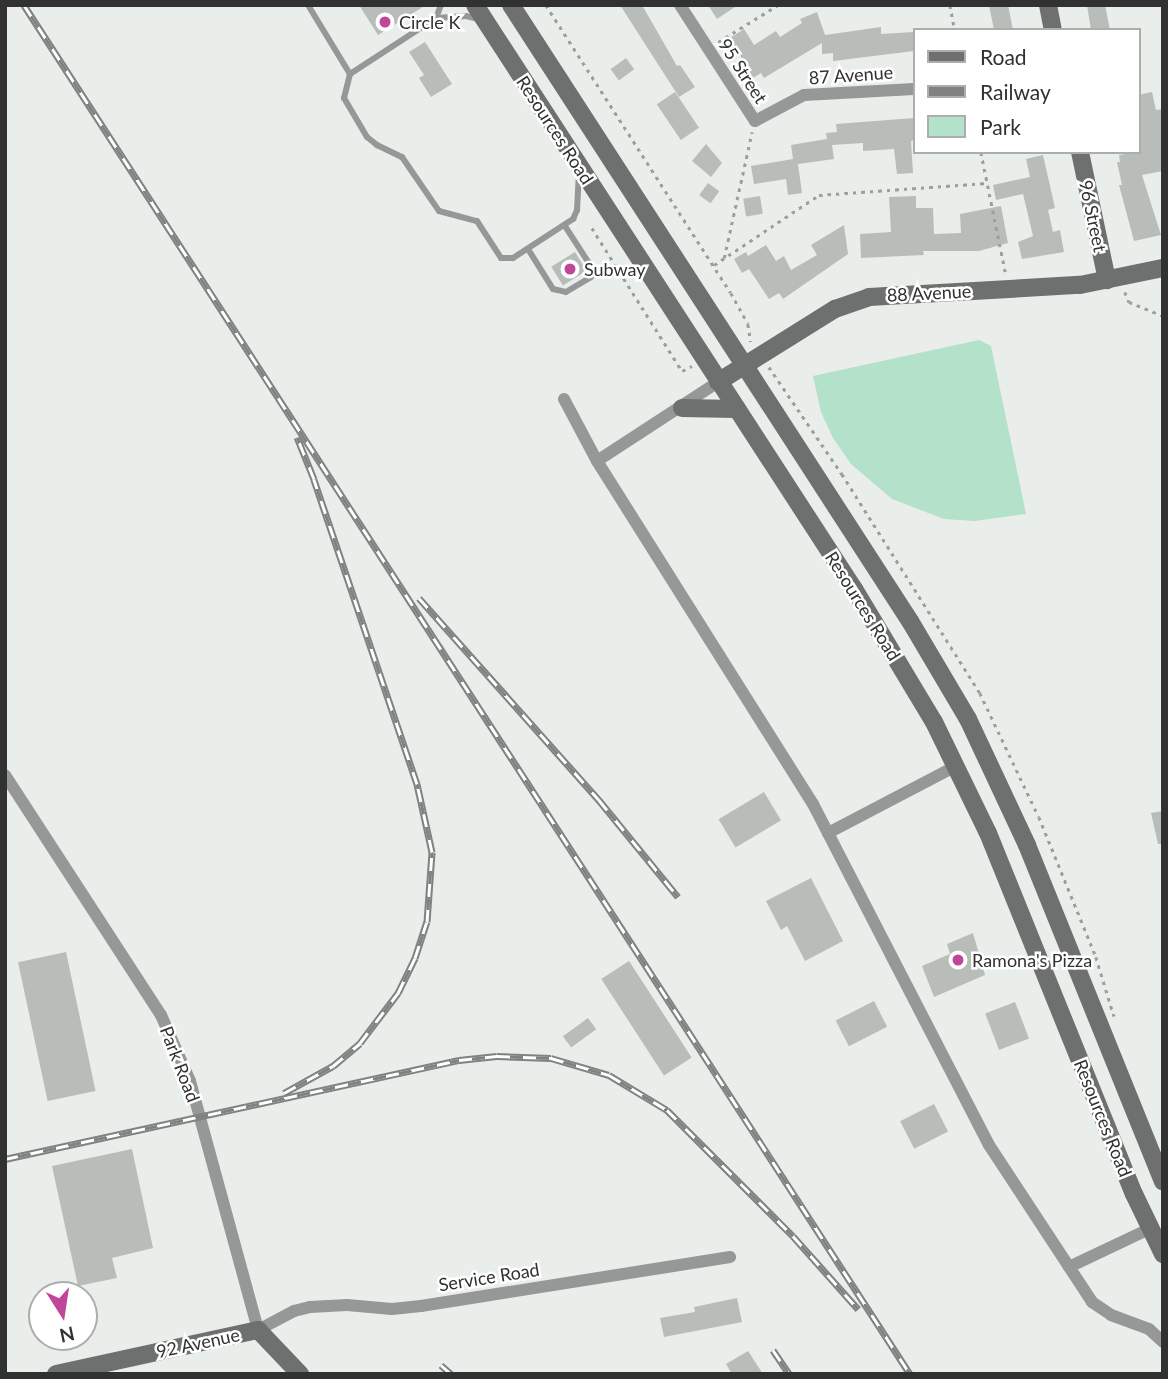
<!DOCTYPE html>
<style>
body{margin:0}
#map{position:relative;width:1168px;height:1379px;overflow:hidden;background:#e9eeeb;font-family:Lato,sans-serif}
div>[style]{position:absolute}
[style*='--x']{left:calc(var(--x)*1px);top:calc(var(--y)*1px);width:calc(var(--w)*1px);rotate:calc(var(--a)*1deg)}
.green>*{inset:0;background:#b3e1c9}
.building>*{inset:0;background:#b8bdba;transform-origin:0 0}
.path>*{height:2.5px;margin-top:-1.25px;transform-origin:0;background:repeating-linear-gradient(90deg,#9c9f9d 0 3.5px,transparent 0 8.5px)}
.lane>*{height:6px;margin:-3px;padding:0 3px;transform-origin:3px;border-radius:3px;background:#969897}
.street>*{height:12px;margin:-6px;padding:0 6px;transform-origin:6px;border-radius:6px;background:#969897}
.secondary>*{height:18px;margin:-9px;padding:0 9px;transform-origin:9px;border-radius:9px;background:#6d706e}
.rail>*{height:7px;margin-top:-3.5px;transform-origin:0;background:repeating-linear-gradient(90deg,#fff 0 13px,#7f8280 0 26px);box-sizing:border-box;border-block:2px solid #7f8280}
.dots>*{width:19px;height:19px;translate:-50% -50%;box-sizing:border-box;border:4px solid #fff;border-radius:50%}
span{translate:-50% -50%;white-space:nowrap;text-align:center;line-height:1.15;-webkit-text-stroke:5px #fff;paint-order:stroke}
.poi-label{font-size:18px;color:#303130}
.left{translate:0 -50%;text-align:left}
.street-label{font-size:18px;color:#303130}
.frame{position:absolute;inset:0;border:7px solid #303130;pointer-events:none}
.legend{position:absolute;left:913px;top:28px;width:228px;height:126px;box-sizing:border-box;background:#fff;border:2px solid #acadac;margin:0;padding:9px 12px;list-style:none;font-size:21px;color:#303130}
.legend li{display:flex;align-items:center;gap:14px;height:35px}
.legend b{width:35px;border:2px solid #acadac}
.north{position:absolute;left:28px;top:1281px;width:70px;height:70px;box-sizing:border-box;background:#fff;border:2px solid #acadac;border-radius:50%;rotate:168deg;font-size:19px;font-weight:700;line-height:28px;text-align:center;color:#303130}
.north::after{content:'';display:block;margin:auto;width:24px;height:32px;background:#bf4699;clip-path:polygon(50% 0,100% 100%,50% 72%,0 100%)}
</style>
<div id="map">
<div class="green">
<div style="clip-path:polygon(979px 340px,991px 346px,1026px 514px,975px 521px,944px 519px,892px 499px,851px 464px,833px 438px,821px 412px,813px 376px)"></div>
</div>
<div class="building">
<div style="clip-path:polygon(359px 5px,426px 5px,378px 35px)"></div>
<div style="clip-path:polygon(620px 5px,642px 5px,677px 66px,680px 65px,695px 87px,679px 97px)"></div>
<div style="clip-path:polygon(708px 5px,738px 5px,717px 19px)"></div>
<div style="clip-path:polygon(989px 5px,1008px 5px,1013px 30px,994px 30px)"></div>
<div style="clip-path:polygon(1087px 5px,1105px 5px,1110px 30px,1091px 30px)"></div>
<div style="clip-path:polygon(817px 12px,825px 35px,881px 27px,881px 34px,914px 32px,914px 51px,833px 61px,833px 53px,822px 54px,822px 43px,764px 78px,761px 73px,753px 78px,730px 38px,744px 29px,754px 45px,776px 31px,780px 37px,802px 23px,800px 19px)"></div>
<div style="clip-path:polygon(425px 42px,452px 84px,431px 97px,419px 78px,424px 75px,409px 52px)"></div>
<div style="left:626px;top:58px;width:14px;height:19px;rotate:54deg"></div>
<div style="left:675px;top:92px;width:43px;height:22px;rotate:56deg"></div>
<div style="clip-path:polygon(1152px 92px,1156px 110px,1163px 109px,1163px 171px,1142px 175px,1161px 235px,1134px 241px,1119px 185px,1122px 185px,1117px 162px,1120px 162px,1119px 155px,1138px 152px,1138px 95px)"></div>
<div style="clip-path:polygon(914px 118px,914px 140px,911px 141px,913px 173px,897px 174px,894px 149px,863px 151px,863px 143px,832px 145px,834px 159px,798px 164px,802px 193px,788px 195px,786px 179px,754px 184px,751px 166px,793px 159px,791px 145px,827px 139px,826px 133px,837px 132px,836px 124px)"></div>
<div style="clip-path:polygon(706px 144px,722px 163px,711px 177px,692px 161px)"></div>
<div style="clip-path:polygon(1043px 155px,1055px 208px,1048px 210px,1053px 232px,1060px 230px,1064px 252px,1022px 259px,1018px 242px,1033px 236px,1023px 194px,996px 200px,993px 185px,1030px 177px,1026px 159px)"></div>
<div style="left:708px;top:183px;width:14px;height:15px;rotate:36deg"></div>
<div style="left:760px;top:196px;width:18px;height:17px;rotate:81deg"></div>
<div style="clip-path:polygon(916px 196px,916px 208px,933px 208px,934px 234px,961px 233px,960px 214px,1001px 206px,1008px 243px,979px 251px,923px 251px,924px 255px,861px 258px,860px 234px,891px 232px,889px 197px)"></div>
<div style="clip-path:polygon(844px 225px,848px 254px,783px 299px,779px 293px,769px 299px,749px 269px,742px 273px,734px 259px,746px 252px,748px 256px,766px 245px,776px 261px,784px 256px,791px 270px,817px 255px,811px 245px)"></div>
<div style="left:575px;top:252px;width:22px;height:28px;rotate:58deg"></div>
<div style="left:764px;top:792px;width:33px;height:53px;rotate:59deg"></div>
<div style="clip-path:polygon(1163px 811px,1163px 844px,1158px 844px,1151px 813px)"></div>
<div style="clip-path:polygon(811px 878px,843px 941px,805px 961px,787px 926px,781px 930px,766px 901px)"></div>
<div style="clip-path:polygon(973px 933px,985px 975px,934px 997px,922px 966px,950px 954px,947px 944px)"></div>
<div style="left:66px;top:952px;width:142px;height:49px;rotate:78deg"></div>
<div style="left:629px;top:961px;width:115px;height:33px;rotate:57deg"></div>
<div style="left:874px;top:1001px;width:29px;height:43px;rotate:63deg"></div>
<div style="left:1015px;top:1002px;width:39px;height:32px;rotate:69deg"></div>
<div style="left:588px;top:1018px;width:14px;height:31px;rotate:54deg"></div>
<div style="left:934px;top:1104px;width:31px;height:38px;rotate:63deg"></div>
<div style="clip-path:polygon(132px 1149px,153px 1248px,112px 1258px,117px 1278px,78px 1286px,52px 1166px)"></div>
<div style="clip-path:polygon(737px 1298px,742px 1322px,664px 1337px,660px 1318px,695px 1312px,694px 1307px)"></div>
<div style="clip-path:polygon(748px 1351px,763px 1374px,732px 1374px,726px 1364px)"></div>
</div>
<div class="path">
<div style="--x:546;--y:5;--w:342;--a:57.3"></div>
<div style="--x:731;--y:293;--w:35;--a:61"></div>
<div style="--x:748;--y:324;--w:18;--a:81"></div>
<div style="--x:950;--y:5;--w:25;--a:79"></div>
<div style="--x:718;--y:42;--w:70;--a:-31.7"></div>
<div style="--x:981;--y:152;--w:126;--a:78.5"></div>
<div style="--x:592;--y:228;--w:169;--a:57.8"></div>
<div style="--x:682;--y:371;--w:11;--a:-27"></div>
<div style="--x:724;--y:258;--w:129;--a:-77.5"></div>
<div style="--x:714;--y:265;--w:126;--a:-33.7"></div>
<div style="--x:819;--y:195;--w:168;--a:-4.1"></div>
<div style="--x:1125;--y:292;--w:11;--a:68"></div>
<div style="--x:1129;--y:302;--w:37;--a:22"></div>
<div style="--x:769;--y:367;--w:130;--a:55.7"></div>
<div style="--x:842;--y:474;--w:259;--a:57.8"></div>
<div style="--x:980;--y:693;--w:137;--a:64.6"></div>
<div style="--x:1039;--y:817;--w:151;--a:67.8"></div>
<div style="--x:1096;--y:957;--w:62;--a:73"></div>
</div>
<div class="lane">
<div style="--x:308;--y:5;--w:81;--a:58.7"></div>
<div style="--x:350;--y:74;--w:103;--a:-33.1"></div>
<div style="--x:436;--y:18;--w:30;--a:-4"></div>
<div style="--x:466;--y:16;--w:12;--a:14"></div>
<div style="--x:436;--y:18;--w:14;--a:-69"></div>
<div style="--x:350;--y:74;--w:25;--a:104"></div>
<div style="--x:344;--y:98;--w:45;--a:59.5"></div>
<div style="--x:367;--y:137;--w:13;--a:39"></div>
<div style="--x:377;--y:145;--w:28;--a:26"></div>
<div style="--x:402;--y:157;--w:65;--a:55.6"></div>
<div style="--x:439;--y:211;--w:39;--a:15"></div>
<div style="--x:477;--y:221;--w:44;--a:57"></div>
<div style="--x:501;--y:258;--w:12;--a:0"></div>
<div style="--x:513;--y:258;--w:72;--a:-33"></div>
<div style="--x:573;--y:219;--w:10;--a:-66"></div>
<div style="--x:577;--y:210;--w:37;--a:-87"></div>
<div style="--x:528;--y:249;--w:47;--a:58"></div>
<div style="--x:553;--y:289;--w:13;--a:13"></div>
<div style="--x:566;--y:292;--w:29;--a:-31"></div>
<div style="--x:591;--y:277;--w:7;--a:-63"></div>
<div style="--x:594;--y:271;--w:54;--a:-122.8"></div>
</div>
<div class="street">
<div style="--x:680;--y:5;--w:138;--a:57.1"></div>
<div style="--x:755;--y:121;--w:55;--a:-28"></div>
<div style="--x:804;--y:95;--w:110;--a:-3.1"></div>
<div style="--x:564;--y:399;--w:70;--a:62"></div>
<div style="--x:597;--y:461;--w:405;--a:57.8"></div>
<div style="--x:813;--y:804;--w:384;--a:62.7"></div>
<div style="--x:989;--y:1145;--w:188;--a:56.7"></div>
<div style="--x:1092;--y:1302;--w:23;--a:34"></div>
<div style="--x:1111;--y:1315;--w:40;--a:20.2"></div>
<div style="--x:1149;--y:1329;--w:19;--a:43"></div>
<div style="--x:597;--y:461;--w:145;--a:-33.1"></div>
<div style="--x:5;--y:775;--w:286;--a:57"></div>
<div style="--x:161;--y:1015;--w:72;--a:66.3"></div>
<div style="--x:190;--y:1081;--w:258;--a:74.7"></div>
<div style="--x:258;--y:1330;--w:41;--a:-27.8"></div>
<div style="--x:294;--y:1311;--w:16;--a:-14"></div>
<div style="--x:310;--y:1307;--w:37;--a:-3"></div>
<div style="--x:347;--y:1305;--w:45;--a:5.1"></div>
<div style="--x:392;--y:1309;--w:29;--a:-6"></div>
<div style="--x:421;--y:1306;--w:313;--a:-9"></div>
<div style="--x:828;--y:833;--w:144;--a:-27.6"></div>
<div style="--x:1069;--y:1267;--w:89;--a:-25.4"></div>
</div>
<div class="secondary">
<div style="--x:475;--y:5;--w:696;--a:57.02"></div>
<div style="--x:854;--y:589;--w:155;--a:59"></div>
<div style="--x:934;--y:722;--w:123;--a:64.1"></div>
<div style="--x:988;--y:833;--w:389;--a:68"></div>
<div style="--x:1134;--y:1194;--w:67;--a:64.2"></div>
<div style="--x:511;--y:5;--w:734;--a:57.07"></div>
<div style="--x:910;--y:621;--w:114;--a:59.4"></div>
<div style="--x:968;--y:719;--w:139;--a:64.9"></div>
<div style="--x:1027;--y:845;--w:363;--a:68"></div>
<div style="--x:1048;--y:5;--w:25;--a:79"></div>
<div style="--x:1080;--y:152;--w:131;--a:78.1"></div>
<div style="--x:718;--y:382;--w:138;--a:-32"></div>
<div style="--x:835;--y:309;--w:36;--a:-19"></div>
<div style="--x:869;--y:297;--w:211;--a:-3.3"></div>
<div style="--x:1080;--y:285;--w:85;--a:-11.6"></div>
<div style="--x:682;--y:408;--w:55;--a:1"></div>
<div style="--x:56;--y:1374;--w:207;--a:-12.3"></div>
<div style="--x:258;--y:1330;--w:61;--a:46.3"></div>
</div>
<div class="rail">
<div style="--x:24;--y:5;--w:1631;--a:57.09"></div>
<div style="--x:419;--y:598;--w:271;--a:48.3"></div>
<div style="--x:599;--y:800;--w:125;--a:50.8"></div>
<div style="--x:284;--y:1093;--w:56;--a:-28.9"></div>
<div style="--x:333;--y:1066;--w:35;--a:-40"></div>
<div style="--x:360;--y:1043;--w:63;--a:-52.8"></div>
<div style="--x:398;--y:993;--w:39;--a:-64"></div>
<div style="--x:415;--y:958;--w:38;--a:-72"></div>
<div style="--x:427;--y:922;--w:70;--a:-85.9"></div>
<div style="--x:432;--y:852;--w:70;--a:-102.4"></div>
<div style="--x:417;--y:784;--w:322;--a:-108.7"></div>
<div style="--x:314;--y:479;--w:45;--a:-112"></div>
<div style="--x:5;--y:1159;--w:465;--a:-12.3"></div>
<div style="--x:459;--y:1060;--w:38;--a:-6"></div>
<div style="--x:497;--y:1056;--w:54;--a:2.1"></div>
<div style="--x:551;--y:1058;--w:60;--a:16.3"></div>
<div style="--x:609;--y:1075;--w:68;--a:31.1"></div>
<div style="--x:667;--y:1110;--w:178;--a:45"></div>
<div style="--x:793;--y:1236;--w:98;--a:48.3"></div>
<div style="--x:773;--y:1350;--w:29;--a:56"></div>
<div style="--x:441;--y:1365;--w:13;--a:42"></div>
</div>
<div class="dots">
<div style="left:385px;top:22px;background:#bf4699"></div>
<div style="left:570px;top:269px;background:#bf4699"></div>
<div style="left:958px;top:960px;background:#bf4699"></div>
</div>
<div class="poi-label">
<span class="left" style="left:399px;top:22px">Circle K</span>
<span class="left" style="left:584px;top:269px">Subway</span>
<span class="left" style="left:972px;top:960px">Ramona's Pizza</span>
</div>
<div class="street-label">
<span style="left:743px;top:71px;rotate:57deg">95 Street</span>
<span style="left:851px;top:75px;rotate:-4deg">87 Avenue</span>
<span style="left:555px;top:130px;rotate:57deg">Resources Road</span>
<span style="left:1093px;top:216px;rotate:78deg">96 Street</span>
<span style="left:929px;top:293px;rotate:-3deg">88 Avenue</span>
<span style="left:863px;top:606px;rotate:58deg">Resources Road</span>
<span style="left:180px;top:1064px;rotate:69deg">Park Road</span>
<span style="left:1103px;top:1118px;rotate:68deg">Resources Road</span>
<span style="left:489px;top:1277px;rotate:-9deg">Service Road</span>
<span style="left:198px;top:1343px;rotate:-12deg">92 Avenue</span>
</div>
<div class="frame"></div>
<ul class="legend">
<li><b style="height:9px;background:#6d706e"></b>Road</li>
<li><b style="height:9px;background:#7f8280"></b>Railway</li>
<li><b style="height:19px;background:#b3e1c9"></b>Park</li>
</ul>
<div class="north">N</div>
</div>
